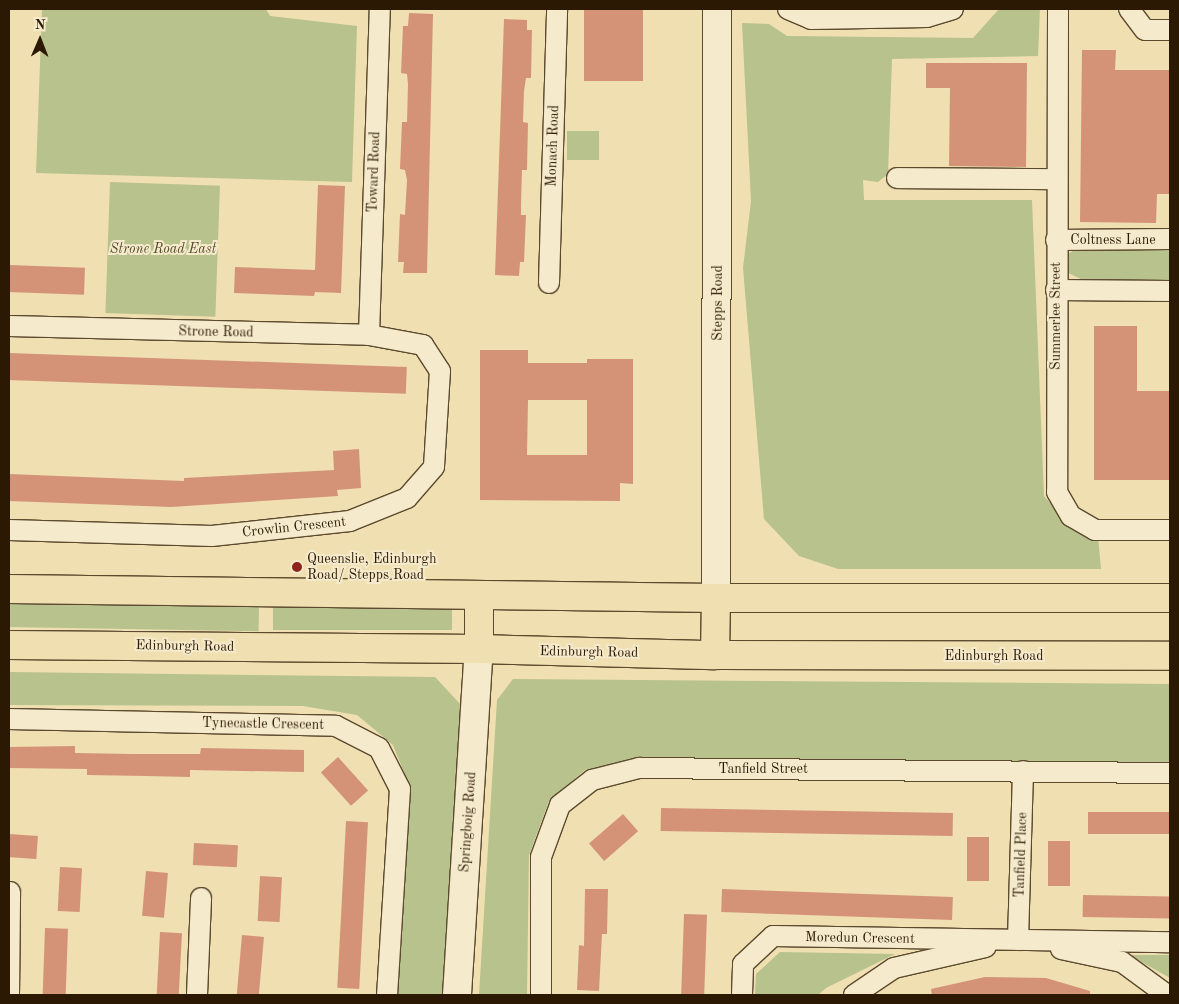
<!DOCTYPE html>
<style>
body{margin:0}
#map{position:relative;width:1179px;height:1004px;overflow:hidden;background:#efdfb1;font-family:"Old Standard TT",serif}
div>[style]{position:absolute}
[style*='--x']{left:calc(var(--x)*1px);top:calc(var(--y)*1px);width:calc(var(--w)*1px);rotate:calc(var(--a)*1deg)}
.green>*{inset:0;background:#b8c28c;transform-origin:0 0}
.building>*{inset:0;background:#d49377;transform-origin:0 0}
.roads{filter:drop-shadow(1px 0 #5c4a2e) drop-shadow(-1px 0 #5c4a2e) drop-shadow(0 1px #5c4a2e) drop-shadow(0 -1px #5c4a2e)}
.minor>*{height:20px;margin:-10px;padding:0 10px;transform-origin:10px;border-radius:10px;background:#f5eacc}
.secondary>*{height:28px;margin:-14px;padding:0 14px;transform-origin:14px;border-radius:14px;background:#f5eacc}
.primary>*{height:28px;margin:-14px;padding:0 14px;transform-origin:14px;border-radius:14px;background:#efdfb1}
.dots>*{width:14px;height:14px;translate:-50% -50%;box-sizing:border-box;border:2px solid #f5eacc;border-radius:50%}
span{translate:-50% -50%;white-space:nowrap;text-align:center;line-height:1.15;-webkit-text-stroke:4px #f5eacc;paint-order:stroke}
.street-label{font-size:14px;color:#2b1903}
.park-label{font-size:14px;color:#554c2c;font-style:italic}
.poi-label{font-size:14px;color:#2b1903}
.left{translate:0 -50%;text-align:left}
.frame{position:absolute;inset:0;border:10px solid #2b1903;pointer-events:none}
.north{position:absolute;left:15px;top:15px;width:50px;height:50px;-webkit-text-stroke:4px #f5eacc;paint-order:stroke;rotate:1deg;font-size:14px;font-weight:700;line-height:20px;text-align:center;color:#2b1903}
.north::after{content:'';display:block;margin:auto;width:18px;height:22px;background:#2b1903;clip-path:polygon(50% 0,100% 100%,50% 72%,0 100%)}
</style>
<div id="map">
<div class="green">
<div style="clip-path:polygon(42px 9px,266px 9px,270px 16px,357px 26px,352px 182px,36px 173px)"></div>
<div style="clip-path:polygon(999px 9px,1040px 9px,1038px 56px,892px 59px,888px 174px,878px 182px,863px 180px,864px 200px,1032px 200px,1044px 496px,1072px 528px,1098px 537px,1101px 569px,838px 569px,799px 556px,764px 519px,743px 268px,751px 201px,742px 23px,769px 24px,787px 36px,973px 38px)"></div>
<div style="left:567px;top:131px;width:32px;height:29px"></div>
<div style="left:110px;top:182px;width:110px;height:131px;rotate:2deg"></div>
<div style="clip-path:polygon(1079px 247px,1170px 247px,1170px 280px,1083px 280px,1066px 272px,1068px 254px)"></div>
<div style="left:9px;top:602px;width:250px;height:25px;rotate:1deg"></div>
<div style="left:273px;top:604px;width:179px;height:26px"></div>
<div style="clip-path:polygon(9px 672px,435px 677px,461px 705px,445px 995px,396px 995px,407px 780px,393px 745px,357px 715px,303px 706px,9px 705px)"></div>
<div style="clip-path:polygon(513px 679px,1170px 684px,1170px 763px,638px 758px,585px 770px,549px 801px,529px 855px,527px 995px,479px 995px,497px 700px)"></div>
<div style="clip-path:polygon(780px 952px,895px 954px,826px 988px,818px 995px,755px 995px,756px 974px)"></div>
<div style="clip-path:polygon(1129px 955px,1170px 955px,1170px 978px)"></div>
</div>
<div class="building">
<div style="left:584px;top:9px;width:59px;height:72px"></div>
<div style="clip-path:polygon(409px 13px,433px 14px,427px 273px,403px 273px,404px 262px,398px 262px,400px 214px,405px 215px,407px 180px,405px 170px,400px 169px,402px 122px,407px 122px,408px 84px,407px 74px,401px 73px,403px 26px,408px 26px)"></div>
<div style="clip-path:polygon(504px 19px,527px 20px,527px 30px,532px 30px,531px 78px,526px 78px,524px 91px,523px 122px,528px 123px,527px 170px,522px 170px,521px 204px,521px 215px,526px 215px,524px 262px,520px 262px,519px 276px,495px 275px)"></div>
<div style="clip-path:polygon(1082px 50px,1116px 50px,1115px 70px,1170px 70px,1170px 194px,1157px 194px,1156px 223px,1080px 222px)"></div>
<div style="clip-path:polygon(926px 63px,1027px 63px,1026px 167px,949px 166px,950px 88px,926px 88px)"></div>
<div style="clip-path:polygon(318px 185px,345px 186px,341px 293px,315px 292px,314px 296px,234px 293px,235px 267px,315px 270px)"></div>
<div style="left:9px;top:265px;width:76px;height:27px;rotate:2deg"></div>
<div style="clip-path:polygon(1094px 326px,1137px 326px,1137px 391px,1170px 391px,1170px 480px,1094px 480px)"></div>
<div style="clip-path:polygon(evenodd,480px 350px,528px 350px,528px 363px,587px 363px,587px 359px,633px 359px,633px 484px,620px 483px,620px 501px,480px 500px,480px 350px,528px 400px,587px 400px,587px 455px,527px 455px,528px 400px)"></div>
<div style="left:9px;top:353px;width:398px;height:27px;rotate:2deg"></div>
<div style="clip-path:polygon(359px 449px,361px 488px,337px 490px,338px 496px,171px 507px,9px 501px,9px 474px,184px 481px,184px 478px,334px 470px,333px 451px)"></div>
<div style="clip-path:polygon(75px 746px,75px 753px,132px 754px,200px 754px,201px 748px,304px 750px,304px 772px,190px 770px,190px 777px,146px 776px,87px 775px,87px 769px,9px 768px,9px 747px)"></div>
<div style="left:338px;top:757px;width:45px;height:23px;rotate:48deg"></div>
<div style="left:661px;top:808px;width:292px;height:23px;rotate:1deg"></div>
<div style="left:1088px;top:812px;width:82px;height:22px"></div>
<div style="left:623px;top:814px;width:23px;height:45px;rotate:49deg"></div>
<div style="left:346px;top:821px;width:22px;height:167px;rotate:3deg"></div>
<div style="left:9px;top:834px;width:29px;height:23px;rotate:4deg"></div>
<div style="left:967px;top:837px;width:22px;height:44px"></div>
<div style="left:1048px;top:841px;width:22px;height:45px"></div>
<div style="left:194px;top:843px;width:44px;height:22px;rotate:3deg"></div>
<div style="left:60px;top:867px;width:22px;height:44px;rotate:3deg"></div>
<div style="left:146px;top:871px;width:22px;height:45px;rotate:5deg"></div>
<div style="left:260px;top:876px;width:22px;height:45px;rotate:3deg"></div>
<div style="clip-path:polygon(585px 889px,608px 889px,607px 934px,602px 934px,599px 991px,577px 990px,579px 945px,584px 946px)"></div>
<div style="left:722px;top:889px;width:231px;height:23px;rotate:2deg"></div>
<div style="left:1083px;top:895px;width:87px;height:22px;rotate:1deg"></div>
<div style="left:684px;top:914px;width:23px;height:81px;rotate:2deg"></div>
<div style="left:45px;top:928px;width:23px;height:67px;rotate:2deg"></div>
<div style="left:160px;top:932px;width:22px;height:63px;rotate:3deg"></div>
<div style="left:242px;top:935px;width:22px;height:60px;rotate:5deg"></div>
<div style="clip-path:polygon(985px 977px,1046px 978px,1090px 991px,1090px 995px,932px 995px,931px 989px)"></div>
</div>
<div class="roads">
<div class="minor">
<div style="--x:788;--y:9;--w:25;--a:23"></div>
<div style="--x:811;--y:19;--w:116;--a:-1"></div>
<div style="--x:927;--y:17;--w:27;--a:-17"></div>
<div style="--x:1058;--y:9;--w:483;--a:90.1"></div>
<div style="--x:1057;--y:492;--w:28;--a:60"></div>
<div style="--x:1071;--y:516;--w:28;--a:30"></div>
<div style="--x:1095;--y:530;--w:75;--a:0"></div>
<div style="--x:1129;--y:9;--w:26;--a:53"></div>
<div style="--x:1145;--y:30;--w:25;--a:0"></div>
<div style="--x:897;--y:178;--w:159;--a:0.4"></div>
<div style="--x:1056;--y:240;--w:114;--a:-0.5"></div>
<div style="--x:549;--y:283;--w:274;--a:-88.3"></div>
<div style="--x:1056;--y:290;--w:114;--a:0.5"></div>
<div style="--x:9;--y:326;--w:360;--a:1.4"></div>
<div style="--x:369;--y:335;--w:55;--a:10.5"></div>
<div style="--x:423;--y:345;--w:31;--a:57"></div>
<div style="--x:440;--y:371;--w:96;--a:93.6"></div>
<div style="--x:434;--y:467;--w:41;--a:131.1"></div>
<div style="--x:407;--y:498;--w:61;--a:158"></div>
<div style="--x:350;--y:521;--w:139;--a:173.8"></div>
<div style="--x:212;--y:536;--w:203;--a:-178.3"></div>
<div style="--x:369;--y:335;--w:326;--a:-88.1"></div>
<div style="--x:9;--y:719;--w:327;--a:1.2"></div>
<div style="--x:336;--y:726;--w:48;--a:27.1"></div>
<div style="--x:379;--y:748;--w:46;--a:62.9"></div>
<div style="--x:400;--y:789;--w:206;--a:93.6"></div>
<div style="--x:1018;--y:940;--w:169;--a:-88.3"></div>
<div style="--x:1061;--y:949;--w:62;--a:12"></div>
<div style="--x:1122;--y:962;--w:56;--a:36.3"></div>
<div style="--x:9;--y:995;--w:103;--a:-89.4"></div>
<div style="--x:197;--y:995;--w:97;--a:-87.6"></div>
<div style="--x:541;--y:995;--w:138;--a:-90"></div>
<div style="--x:541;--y:857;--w:55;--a:-69.9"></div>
<div style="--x:560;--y:805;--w:41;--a:-38"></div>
<div style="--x:592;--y:780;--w:49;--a:-14.3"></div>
<div style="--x:639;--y:768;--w:531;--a:0.54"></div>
<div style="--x:742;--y:995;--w:31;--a:-88"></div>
<div style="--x:743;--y:964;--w:41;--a:-43"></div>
<div style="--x:773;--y:936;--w:397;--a:0.9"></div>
<div style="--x:854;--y:995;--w:48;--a:-34"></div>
<div style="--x:894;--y:968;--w:94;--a:-12.9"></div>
</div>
<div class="secondary">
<div style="--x:716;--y:598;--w:589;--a:-89.9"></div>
<div style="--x:457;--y:995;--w:347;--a:-86.4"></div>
</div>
<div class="primary">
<div style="--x:9;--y:589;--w:707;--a:0.73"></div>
<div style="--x:716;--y:598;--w:454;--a:0"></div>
<div style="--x:9;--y:645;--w:470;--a:0.5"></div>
<div style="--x:479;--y:649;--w:236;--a:1.5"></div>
<div style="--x:715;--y:655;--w:455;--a:0.1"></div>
<div style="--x:479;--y:649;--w:54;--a:-90"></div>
<div style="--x:715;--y:655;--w:57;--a:-89"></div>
</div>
</div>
<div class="dots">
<div style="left:297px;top:567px;background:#8f2418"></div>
</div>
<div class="street-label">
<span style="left:553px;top:146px;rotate:-88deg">Monach Road</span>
<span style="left:374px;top:172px;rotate:-88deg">Toward Road</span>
<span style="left:1113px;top:240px">Coltness Lane</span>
<span style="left:718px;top:303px;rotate:-90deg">Stepps Road</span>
<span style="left:1056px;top:316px;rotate:-90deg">Summerlee Street</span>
<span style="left:216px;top:332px;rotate:1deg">Strone Road</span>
<span style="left:294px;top:527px;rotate:-6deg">Crowlin Crescent</span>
<span style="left:185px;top:646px;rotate:1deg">Edinburgh Road</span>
<span style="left:589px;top:652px;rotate:1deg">Edinburgh Road</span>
<span style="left:994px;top:656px">Edinburgh Road</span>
<span style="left:263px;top:724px;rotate:1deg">Tynecastle Crescent</span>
<span style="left:763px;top:769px">Tanfield Street</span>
<span style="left:468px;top:822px;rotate:-86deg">Springboig Road</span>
<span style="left:1021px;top:855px;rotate:-88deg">Tanfield Place</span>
<span style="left:860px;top:938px;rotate:1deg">Moredun Crescent</span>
</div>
<div class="park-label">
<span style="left:163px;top:249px">Strone Road East</span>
</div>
<div class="poi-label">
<span class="left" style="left:307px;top:567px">Queenslie, Edinburgh<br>Road/ Stepps Road</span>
</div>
<div class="frame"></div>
<div class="north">N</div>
</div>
